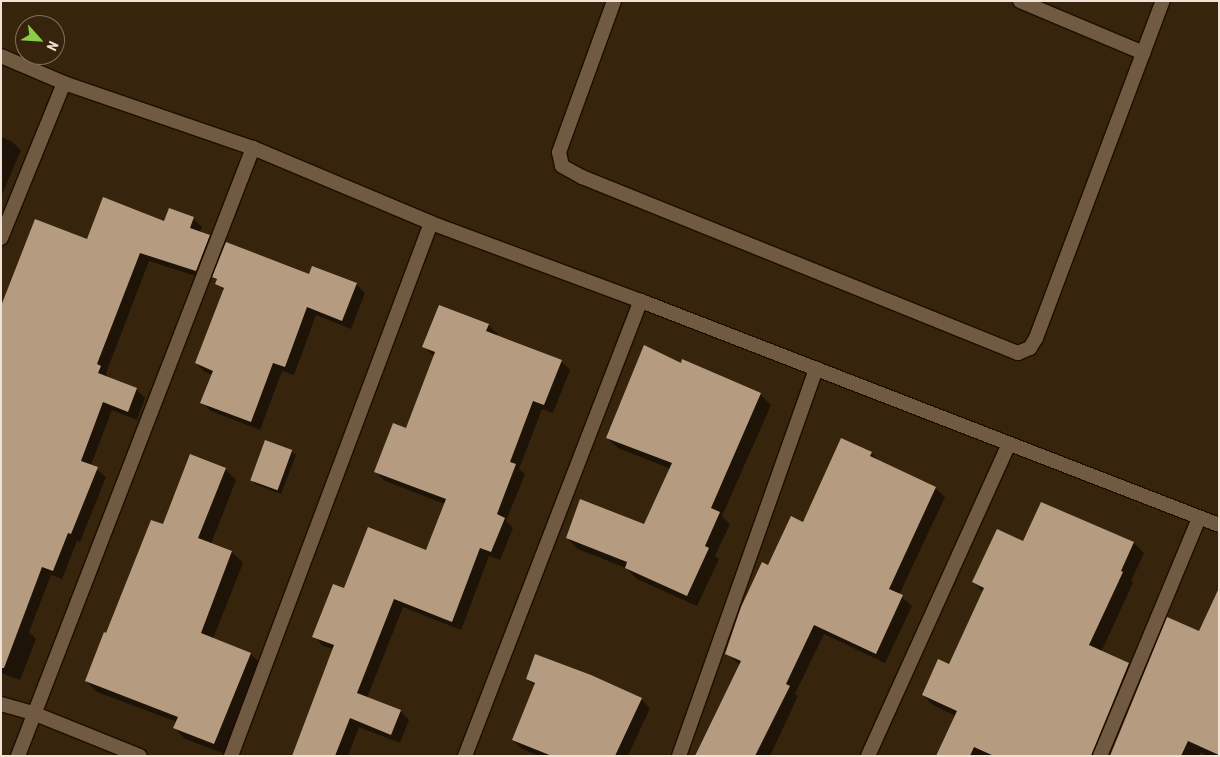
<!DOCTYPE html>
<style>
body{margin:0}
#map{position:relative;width:1220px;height:757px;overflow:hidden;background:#37240d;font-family:"Roboto Condensed",sans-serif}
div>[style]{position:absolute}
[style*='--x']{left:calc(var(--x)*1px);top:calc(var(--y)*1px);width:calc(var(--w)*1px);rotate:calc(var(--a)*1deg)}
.shadow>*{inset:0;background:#0007}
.building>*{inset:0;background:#b59b80;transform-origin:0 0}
.roads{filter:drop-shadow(1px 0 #1e0d00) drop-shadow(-1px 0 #1e0d00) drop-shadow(0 1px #1e0d00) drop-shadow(0 -1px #1e0d00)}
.minor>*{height:14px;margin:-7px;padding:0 7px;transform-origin:7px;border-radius:7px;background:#705a42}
span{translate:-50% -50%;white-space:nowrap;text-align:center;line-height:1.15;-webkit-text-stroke:5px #37240d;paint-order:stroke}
.frame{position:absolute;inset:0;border:2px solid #f1e4d6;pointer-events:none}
.north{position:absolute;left:15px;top:15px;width:50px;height:50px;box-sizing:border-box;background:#37240d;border:1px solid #81715d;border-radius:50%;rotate:116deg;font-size:14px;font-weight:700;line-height:20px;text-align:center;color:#f1e4d6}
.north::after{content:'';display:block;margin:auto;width:18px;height:22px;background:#8bce46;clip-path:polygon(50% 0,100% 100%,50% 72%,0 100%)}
</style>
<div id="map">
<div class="shadow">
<div style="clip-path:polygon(1px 137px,11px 141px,21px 150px,1px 197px)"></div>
<div style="clip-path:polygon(170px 210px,193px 219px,202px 227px,200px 233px,209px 236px,218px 245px,205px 279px,149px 261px,106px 373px,108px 378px,136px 389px,145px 398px,137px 420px,112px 410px,91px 465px,106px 477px,80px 542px,77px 541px,62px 579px,51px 575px,29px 632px,36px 639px,20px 680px,1px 673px,1px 313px,88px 241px,165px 222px)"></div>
<div style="clip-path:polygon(309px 275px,356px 284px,365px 293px,351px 329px,316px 315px,294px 375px,282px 371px,260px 430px,211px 411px,202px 402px,213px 375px,205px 372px,196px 363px,224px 291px,214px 277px)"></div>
<div style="clip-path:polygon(488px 325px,498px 334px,497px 336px,561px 361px,570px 370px,553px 413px,542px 409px,519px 469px,525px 474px,506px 521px,513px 528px,500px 560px,489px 556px,461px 630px,403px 607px,367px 698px,400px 711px,409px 720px,400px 743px,359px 727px,348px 756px,294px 756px,333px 649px,323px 646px,314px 636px,345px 590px,427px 552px,445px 504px,385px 481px,376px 472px,406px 430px,435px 357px,424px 347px)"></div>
<div style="clip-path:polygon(681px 364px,760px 394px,771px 405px,722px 516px,730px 524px,715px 556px,719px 559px,697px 606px,637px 579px,626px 568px,578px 549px,567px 538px,645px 526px,671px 469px,618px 448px,607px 438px)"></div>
<div style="clip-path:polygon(291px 451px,296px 455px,281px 494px,255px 484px,251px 479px)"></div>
<div style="clip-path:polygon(871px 453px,880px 462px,935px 488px,945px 497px,899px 595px,912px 606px,885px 663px,824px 634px,795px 694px,798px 696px,770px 756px,697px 756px,740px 665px,726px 653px,769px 567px,803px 523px)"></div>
<div style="clip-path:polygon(225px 469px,236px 480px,211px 544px,232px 552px,243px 563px,213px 639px,251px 654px,262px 665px,225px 754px,185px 739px,175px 728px,177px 722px,97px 692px,86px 681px,107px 635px,164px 526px)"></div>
<div style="clip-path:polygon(1041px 503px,1134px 543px,1144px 553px,1131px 581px,1133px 583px,1101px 652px,1128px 664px,1138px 674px,1096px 756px,1076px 746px,1072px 756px,945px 756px,956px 716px,933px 705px,923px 695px,949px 666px,984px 592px,973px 582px,1023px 542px)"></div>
<div style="clip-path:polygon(1219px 591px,1219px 756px,1208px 756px,1200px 752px,1199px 756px,1111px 756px,1200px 633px)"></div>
<div style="clip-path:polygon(527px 679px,641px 699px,650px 708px,628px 756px,540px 756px,522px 749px,513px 740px,535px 686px)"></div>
</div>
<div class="building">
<div style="clip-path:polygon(103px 197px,164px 221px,169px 208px,194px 217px,190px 228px,210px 235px,196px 271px,140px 253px,97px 364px,101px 366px,98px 373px,137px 388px,128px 412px,103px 402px,81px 461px,98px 467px,71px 534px,68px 533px,53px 571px,42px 567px,4px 668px,1px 668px,1px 306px,35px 219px,87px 239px)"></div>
<div style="clip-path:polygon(226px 242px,309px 274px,312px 266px,357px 283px,342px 321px,307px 307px,285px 367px,273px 363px,251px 422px,200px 403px,213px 371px,195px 363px,224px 288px,215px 284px,217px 279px,212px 277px)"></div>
<div style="clip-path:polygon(439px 305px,489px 324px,486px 331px,562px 360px,544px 405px,533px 401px,510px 462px,516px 464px,497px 514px,505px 518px,491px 552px,480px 548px,452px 622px,394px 599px,357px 693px,401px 710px,391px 735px,350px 718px,335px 756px,292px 756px,334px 645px,312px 637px,333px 584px,344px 588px,368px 527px,426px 550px,446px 499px,374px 472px,393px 423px,406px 428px,435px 352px,422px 347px)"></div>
<div style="clip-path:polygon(644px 345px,681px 363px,682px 359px,761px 393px,711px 508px,720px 512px,705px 546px,709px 548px,687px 596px,625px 568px,627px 562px,566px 538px,580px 499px,644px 524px,672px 463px,606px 438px)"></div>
<div style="clip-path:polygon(841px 438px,872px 452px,870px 456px,936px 487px,889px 589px,903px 595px,876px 654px,814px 625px,786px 684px,790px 686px,755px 756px,695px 756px,741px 661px,725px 654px,741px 607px,762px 562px,768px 565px,791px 516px,803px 522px)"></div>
<div style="left:265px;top:440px;width:29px;height:43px;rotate:20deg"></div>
<div style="clip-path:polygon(190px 454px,226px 468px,198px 538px,232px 551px,201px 633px,251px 653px,214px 744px,173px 728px,178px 717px,85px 681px,104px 632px,106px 633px,151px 520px,163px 524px)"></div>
<div style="clip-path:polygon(1041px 502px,1134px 542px,1121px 571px,1123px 572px,1089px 645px,1129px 663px,1091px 756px,994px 756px,974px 747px,970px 756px,936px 756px,957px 711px,922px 695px,938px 659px,949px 664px,984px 588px,972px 582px,997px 529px,1023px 541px)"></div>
<div style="clip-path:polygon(1219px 588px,1219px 755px,1188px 741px,1181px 756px,1110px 756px,1167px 617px,1199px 631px)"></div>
<div style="clip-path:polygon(535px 654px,591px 675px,642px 698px,615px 756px,552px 756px,512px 740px,535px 683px,526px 679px)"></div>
</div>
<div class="roads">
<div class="minor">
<div style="--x:614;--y:1;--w:161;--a:110"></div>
<div style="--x:559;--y:152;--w:14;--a:78"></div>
<div style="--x:562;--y:166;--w:23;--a:29"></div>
<div style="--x:582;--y:177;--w:470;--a:22"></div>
<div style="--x:1018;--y:353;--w:13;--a:-23"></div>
<div style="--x:1030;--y:348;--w:12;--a:-59"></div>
<div style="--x:1036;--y:338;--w:360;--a:-69.4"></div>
<div style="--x:1020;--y:1;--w:134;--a:22.8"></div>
<div style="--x:1;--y:56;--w:69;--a:23.2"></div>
<div style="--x:64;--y:83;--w:200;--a:19"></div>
<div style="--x:253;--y:148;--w:193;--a:22.8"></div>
<div style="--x:431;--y:223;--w:224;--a:20.4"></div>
<div style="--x:641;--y:301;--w:620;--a:21.18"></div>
<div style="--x:1;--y:238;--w:167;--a:-67.9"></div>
<div style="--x:1;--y:704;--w:33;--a:16"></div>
<div style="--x:33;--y:713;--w:115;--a:21.9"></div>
<div style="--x:18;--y:756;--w:652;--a:-68.87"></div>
<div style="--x:231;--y:756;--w:569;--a:-69.43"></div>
<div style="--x:465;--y:756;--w:488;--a:-68.9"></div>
<div style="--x:679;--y:756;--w:411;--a:-70.5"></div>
<div style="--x:868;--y:756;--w:342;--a:-65.7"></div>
<div style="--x:1100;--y:756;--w:258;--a:-67.4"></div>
</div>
</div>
<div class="frame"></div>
<div class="north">N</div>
</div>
